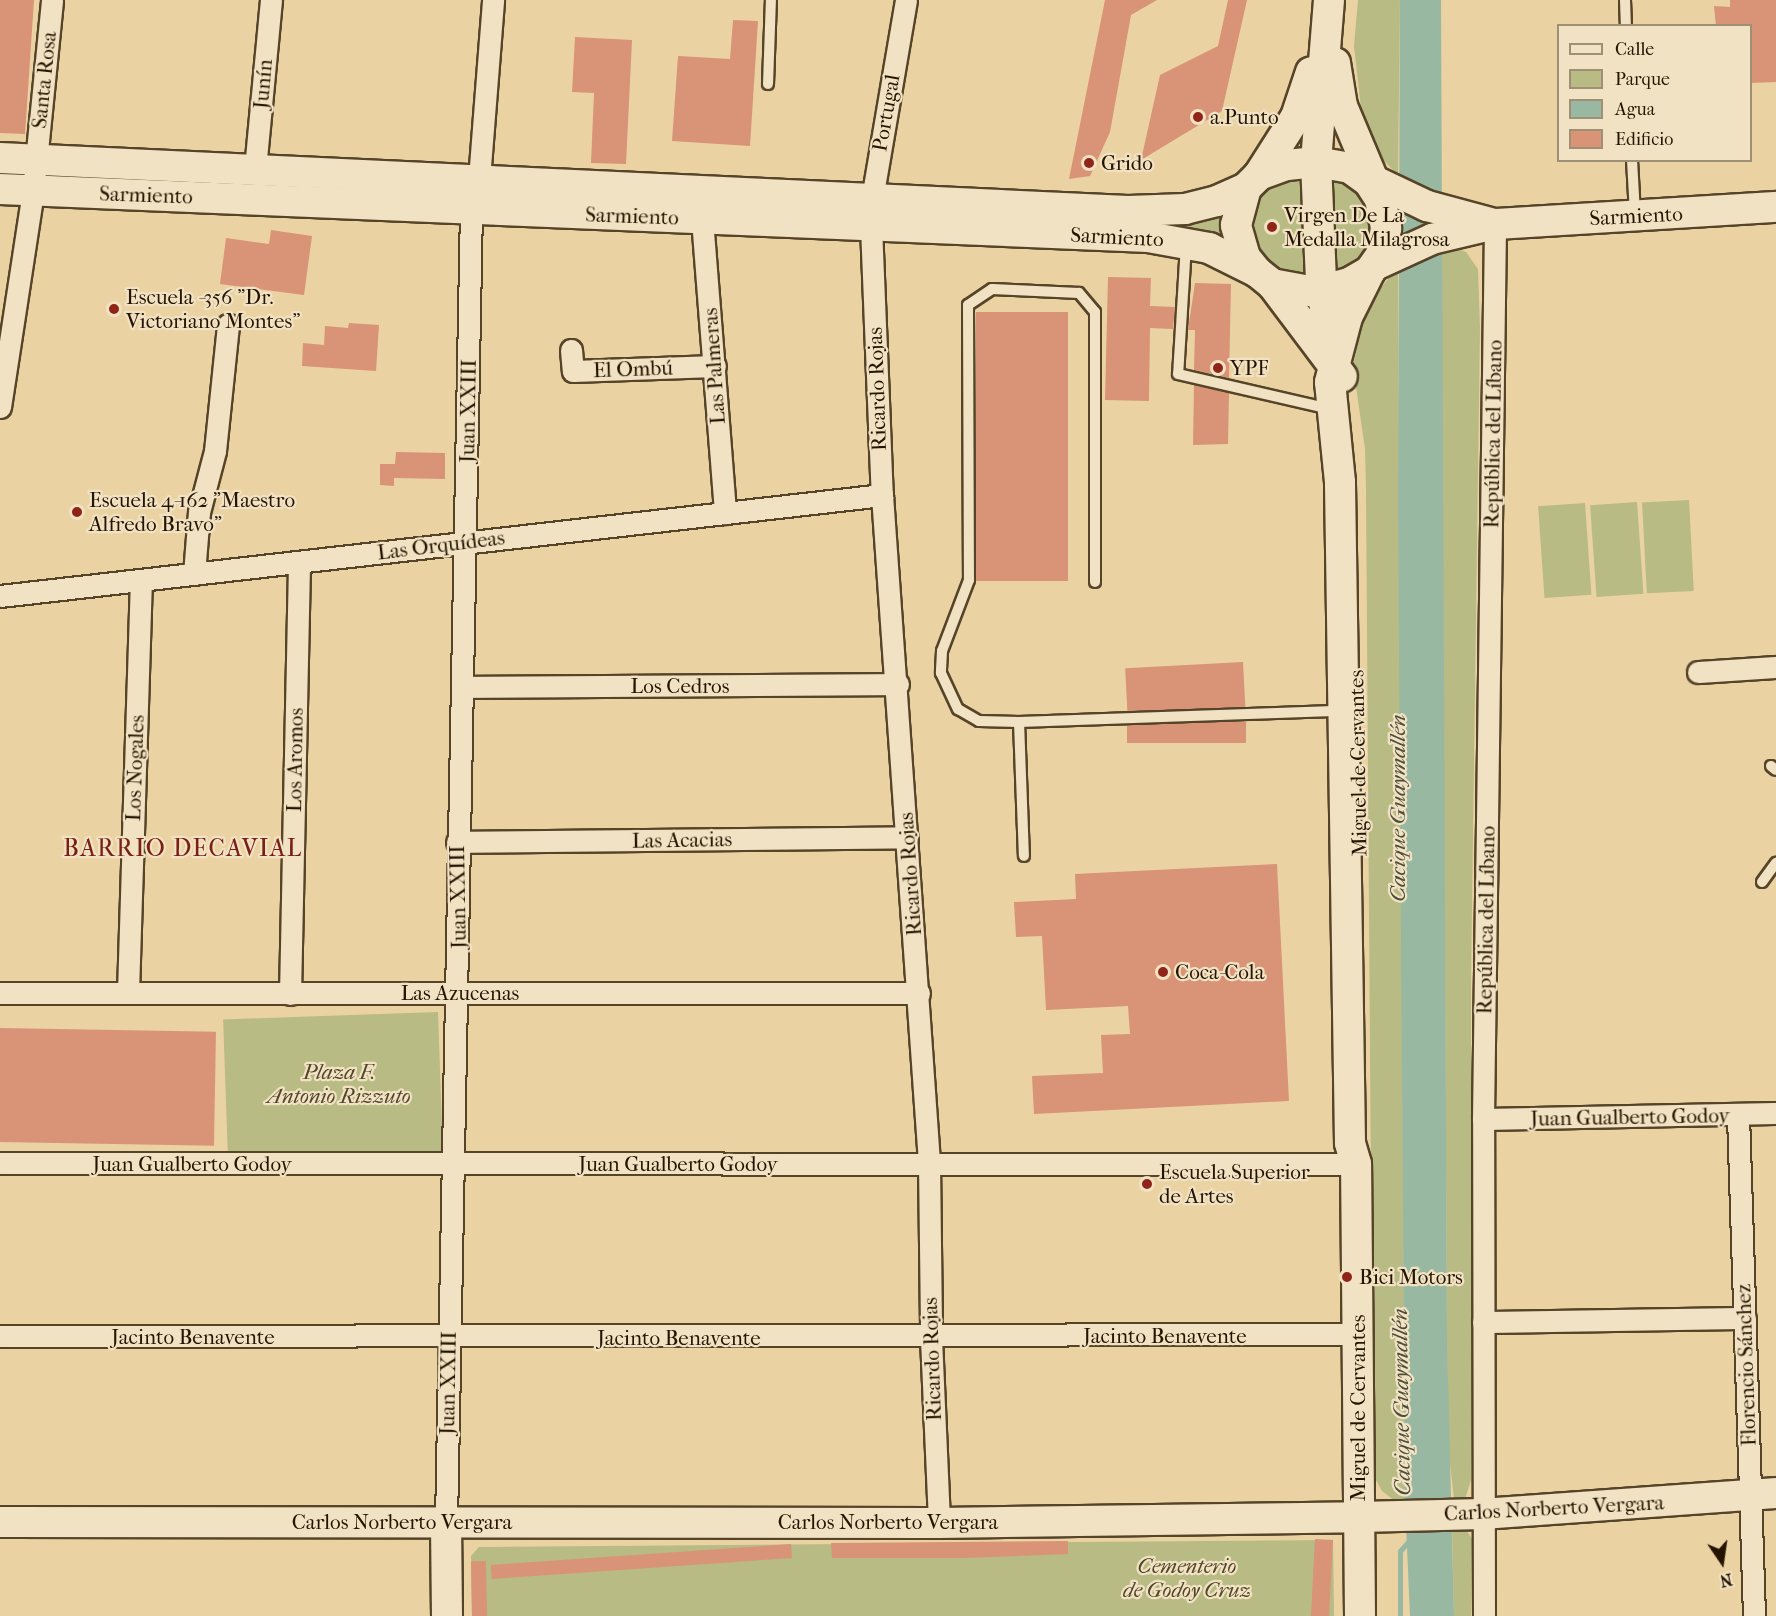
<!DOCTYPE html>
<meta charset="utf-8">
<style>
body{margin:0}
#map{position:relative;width:1776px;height:1616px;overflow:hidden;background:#ead2a3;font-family:"IM FELL French Canon",serif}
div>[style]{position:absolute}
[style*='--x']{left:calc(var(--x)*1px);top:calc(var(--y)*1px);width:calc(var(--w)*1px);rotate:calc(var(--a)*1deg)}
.green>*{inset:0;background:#b8bb84;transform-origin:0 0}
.water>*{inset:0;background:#98b8a2}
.stream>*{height:5px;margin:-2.5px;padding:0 2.5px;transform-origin:2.5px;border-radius:2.5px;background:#98b8a2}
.building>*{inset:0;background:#d99376;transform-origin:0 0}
.roads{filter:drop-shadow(2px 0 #564429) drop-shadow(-2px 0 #564429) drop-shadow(0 2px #564429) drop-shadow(0 -2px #564429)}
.lane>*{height:10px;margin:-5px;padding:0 5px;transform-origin:5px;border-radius:5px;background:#f1e2c3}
.street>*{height:21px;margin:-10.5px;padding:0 10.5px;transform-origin:10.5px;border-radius:10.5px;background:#f1e2c3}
.secondary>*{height:30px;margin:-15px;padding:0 15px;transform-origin:15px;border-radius:15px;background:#f1e2c3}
.dots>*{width:16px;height:16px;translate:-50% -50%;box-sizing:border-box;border:3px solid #f1e2c3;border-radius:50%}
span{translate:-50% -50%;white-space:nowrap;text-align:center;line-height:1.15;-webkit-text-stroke:4.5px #f1e2c3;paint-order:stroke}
.street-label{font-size:21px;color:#251400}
.poi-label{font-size:21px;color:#251400}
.left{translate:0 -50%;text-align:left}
.park-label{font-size:21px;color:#514628;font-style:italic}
.water-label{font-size:22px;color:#4d4d39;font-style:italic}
.quarter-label{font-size:24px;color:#7a1f14;letter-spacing:1.5px}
.legend{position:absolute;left:1557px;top:24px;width:195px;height:138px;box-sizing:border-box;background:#f1e2c3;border:2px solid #9f9075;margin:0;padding:8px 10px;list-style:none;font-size:18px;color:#251400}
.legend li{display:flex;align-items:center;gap:12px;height:30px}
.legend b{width:30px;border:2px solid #9f9075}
.north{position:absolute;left:1692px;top:1532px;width:60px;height:60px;-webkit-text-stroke:4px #f1e2c3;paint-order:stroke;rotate:167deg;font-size:16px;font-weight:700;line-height:24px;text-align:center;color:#251400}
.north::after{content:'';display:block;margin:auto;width:21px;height:27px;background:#251400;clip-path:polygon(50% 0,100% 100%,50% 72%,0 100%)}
</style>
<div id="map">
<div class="green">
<div style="clip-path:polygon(1358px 0,1400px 0,1398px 175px,1381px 158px,1361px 108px,1354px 46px)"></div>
<div style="clip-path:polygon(1304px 172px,1311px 281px,1266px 269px,1245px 223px,1265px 185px)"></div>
<div style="clip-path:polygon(1328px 175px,1345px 181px,1366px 199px,1375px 219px,1365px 258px,1331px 279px)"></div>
<div style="clip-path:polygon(1221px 210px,1221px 235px,1166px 223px)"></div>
<div style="clip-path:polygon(1449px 245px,1466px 252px,1478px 269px,1480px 328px,1471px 982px,1471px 1480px,1465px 1499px,1454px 1499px,1448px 1446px,1447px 1339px,1441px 246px)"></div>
<div style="clip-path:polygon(1398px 267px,1405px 1501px,1395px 1501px,1382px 1491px,1373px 1475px,1366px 489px,1365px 449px,1353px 366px,1362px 324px,1379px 290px)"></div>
<div style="left:1689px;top:500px;width:91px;height:47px;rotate:87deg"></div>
<div style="left:1637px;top:502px;width:92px;height:47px;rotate:86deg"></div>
<div style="left:1585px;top:503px;width:92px;height:47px;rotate:86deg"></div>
<div style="left:438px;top:1012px;width:139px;height:215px;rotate:88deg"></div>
<div style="clip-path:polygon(1452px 1526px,1465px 1528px,1472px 1539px,1471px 1616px,1454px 1616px)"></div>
<div style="clip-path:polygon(1333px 1540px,1334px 1616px,472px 1616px,471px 1556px,479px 1547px)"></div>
</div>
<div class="water">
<div style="clip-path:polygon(1400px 0,1441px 0,1447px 1339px,1454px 1616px,1410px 1616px,1405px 1501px,1398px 503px)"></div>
</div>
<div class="stream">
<div style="--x:1400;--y:1616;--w:65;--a:-90"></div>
<div style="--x:1400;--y:1551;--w:18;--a:-49"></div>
</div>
<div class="building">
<div style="clip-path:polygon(0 0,34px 0,25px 134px,0 133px)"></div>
<div style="clip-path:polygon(1105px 0,1157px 0,1131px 15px,1110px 132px,1090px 176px,1069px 179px)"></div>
<div style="clip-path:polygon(1228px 0,1247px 0,1222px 111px,1141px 160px,1160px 75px,1218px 46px)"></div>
<div style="clip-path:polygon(1730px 0,1776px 0,1776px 82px,1750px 83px,1750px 26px,1716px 26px,1714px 6px,1730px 7px)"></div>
<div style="clip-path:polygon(733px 20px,758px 21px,750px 146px,672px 141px,678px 56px,730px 59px)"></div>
<div style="clip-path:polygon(575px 37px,632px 40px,626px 164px,591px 163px,594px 93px,572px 92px)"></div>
<div style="clip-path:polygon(271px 230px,312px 236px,304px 295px,220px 284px,226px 238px,269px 244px)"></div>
<div style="clip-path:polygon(1108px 277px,1151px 278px,1150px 306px,1175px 307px,1173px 329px,1150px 328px,1149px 401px,1105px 400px)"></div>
<div style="clip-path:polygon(1195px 283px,1231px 284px,1229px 378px,1194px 370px,1195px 330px,1188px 330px)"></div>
<div style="left:976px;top:312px;width:92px;height:269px"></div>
<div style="clip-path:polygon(349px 323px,379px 325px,376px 371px,302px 366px,303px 343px,324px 345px,325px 326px,348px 328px)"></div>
<div style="clip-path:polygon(1194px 385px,1229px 393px,1228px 444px,1193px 445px)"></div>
<div style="clip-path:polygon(396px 452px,445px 453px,445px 479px,394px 478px,394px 486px,380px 485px,380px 464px,395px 464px)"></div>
<div style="left:1243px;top:662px;width:45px;height:118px;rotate:87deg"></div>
<div style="left:1246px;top:722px;width:21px;height:119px;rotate:90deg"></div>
<div style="clip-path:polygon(1277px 864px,1289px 1101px,1034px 1114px,1032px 1076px,1103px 1073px,1101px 1035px,1130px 1034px,1128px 1006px,1046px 1010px,1042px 936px,1016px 937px,1014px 902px,1076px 899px,1075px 874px)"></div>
<div style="left:0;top:1028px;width:216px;height:114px;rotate:1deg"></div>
<div style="left:1315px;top:1539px;width:18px;height:77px;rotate:3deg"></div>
<div style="clip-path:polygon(1068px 1541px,1068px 1554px,962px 1558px,832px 1558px,831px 1543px)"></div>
<div style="left:791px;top:1544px;width:14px;height:301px;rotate:86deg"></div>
<div style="left:486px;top:1561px;width:55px;height:15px;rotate:89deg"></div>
</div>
<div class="roads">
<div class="lane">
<div style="--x:1625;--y:0;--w:26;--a:88"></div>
<div style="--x:768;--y:84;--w:84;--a:-88"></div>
<div style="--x:1632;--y:160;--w:54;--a:86.8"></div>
<div style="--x:1186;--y:245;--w:129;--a:93.5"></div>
<div style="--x:1178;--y:374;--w:156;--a:13"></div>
<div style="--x:1095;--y:582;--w:270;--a:-90"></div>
<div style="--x:1095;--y:312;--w:25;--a:-130"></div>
<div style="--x:1079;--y:293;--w:87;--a:-177.4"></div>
<div style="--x:992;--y:289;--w:29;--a:146"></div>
<div style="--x:968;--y:305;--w:275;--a:89.8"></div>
<div style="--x:969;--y:580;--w:76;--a:110.8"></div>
<div style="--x:942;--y:651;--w:22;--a:93"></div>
<div style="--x:941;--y:673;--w:40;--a:65"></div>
<div style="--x:958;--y:709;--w:24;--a:30"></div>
<div style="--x:979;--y:721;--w:40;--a:1.4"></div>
<div style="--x:1019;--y:722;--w:322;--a:-2"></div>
<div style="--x:1019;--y:722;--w:134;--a:87.9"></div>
<div style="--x:1771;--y:766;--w:6;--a:39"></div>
<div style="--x:1762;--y:882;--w:24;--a:-54"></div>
</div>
<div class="street">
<div style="--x:906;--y:0;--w:201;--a:99.7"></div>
<div style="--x:872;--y:198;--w:28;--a:92"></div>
<div style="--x:871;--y:226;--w:269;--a:87.7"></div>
<div style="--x:882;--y:495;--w:669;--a:85.97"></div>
<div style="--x:929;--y:1162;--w:176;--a:89.3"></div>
<div style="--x:931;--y:1338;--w:185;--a:87.5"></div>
<div style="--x:255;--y:169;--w:170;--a:-84.6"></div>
<div style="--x:702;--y:219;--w:295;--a:85.5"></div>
<div style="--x:571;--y:350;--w:21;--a:85"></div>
<div style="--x:573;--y:371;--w:142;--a:-2"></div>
<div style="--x:0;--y:407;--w:219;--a:-81.3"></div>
<div style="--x:33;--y:191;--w:192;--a:-84.3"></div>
<div style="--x:194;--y:574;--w:62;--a:-85.4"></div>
<div style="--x:199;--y:512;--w:63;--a:-75.3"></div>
<div style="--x:215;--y:451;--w:127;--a:-84.1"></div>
<div style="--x:0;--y:596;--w:888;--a:-6.53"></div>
<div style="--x:1698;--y:672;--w:78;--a:-3.7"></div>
<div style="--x:462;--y:687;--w:436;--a:-0.4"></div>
<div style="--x:457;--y:842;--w:450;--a:-0.6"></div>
<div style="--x:128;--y:992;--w:412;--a:-88.2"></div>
<div style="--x:0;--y:993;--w:919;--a:0"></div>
<div style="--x:290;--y:994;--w:432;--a:-88.8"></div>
<div style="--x:1738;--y:1115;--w:501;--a:88.17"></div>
<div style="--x:1483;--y:1119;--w:293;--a:-1.2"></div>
<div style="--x:0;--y:1163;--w:1356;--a:0.04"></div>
<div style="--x:1483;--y:1322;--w:262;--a:-0.9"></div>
<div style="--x:0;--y:1336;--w:1358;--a:-0.08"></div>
<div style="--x:446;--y:1522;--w:1313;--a:-88.91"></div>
<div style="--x:471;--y:209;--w:31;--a:-75"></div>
<div style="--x:479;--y:179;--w:180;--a:-85.5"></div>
<div style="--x:1484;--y:1616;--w:497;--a:-90.1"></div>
<div style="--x:1483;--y:1119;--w:895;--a:-89.23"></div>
</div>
<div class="secondary">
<div style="--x:1329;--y:0;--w:163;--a:94.6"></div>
<div style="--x:1316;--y:162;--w:119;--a:87.6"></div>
<div style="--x:1321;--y:281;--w:76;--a:81.7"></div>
<div style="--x:1335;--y:63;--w:44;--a:80.8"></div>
<div style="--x:1342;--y:106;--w:88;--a:67.2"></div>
<div style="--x:0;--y:158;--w:1129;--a:2.69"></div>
<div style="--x:1128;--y:211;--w:57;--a:-2"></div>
<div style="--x:1185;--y:209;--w:33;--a:-14"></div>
<div style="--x:1217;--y:201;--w:32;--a:-24"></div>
<div style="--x:1316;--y:162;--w:35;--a:10"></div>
<div style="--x:1350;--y:168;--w:24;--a:36"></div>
<div style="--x:1369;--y:182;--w:20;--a:57"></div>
<div style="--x:1380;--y:199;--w:30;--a:78"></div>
<div style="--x:1386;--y:228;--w:27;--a:100"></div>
<div style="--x:1381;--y:255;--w:19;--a:125"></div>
<div style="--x:1370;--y:271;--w:24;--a:150"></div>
<div style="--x:1349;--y:283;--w:35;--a:165"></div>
<div style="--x:1315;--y:292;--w:44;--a:-169.5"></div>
<div style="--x:1272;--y:284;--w:19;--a:-141"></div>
<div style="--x:1257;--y:272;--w:19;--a:-129"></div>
<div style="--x:1245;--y:257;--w:33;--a:-106"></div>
<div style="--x:1236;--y:225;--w:38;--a:-75"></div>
<div style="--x:1246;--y:188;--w:18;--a:-45"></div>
<div style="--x:1259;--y:175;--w:30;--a:-20"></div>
<div style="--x:1287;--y:165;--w:29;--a:-6"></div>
<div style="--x:1259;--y:175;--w:69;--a:-57.5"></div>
<div style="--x:1296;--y:117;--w:47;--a:-71.6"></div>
<div style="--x:1364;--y:176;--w:70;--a:25.5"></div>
<div style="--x:1427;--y:206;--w:65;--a:15.1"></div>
<div style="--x:0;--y:189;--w:1149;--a:2.39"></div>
<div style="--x:1148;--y:237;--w:62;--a:10.2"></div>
<div style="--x:1209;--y:248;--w:54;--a:26.6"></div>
<div style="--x:1375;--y:265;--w:63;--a:-24.5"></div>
<div style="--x:1432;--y:239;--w:65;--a:-13.4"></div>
<div style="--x:1495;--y:224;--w:282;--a:-3.5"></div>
<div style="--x:1272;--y:284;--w:116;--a:53"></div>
<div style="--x:0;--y:1522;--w:939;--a:0.06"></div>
<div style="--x:939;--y:1523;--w:420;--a:-0.8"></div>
<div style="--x:1359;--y:1517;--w:124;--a:-1.4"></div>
<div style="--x:1483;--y:1514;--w:294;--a:-4.1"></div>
<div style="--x:446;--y:1522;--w:94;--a:89.4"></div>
<div style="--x:1360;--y:1616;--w:452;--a:-90.5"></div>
<div style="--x:1356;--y:1164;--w:22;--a:-106"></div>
<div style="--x:1350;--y:1143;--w:661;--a:-90.87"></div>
<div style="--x:1340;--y:482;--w:100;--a:-95.7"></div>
<div style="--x:1330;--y:382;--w:67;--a:-75.3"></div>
<div style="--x:1347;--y:317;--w:51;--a:-63.4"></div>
</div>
</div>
<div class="dots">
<div style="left:1198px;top:117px;background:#8f2418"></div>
<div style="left:1089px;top:163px;background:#8f2418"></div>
<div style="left:1272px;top:227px;background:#8f2418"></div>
<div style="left:114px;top:309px;background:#8f2418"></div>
<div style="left:1218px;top:368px;background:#8f2418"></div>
<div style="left:77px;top:512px;background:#8f2418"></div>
<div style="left:1163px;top:972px;background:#8f2418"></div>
<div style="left:1147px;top:1184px;background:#8f2418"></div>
<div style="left:1347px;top:1277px;background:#8f2418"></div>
</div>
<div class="street-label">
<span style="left:44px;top:80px;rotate:-84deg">Santa Rosa</span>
<span style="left:263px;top:84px;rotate:-85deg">Junín</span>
<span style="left:886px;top:113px;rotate:-80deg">Portugal</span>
<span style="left:146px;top:195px;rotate:2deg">Sarmiento</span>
<span style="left:632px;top:216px;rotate:2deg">Sarmiento</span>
<span style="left:1636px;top:216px;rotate:-3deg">Sarmiento</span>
<span style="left:1117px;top:237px;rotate:3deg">Sarmiento</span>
<span style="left:714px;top:366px;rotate:-94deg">Las Palmeras</span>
<span style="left:633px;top:369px;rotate:-2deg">El Ombú</span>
<span style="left:877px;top:389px;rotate:-92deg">Ricardo Rojas</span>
<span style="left:468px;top:411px;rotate:-89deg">Juan XXIII</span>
<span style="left:1493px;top:434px;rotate:-89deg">República del Líbano</span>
<span style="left:441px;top:545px;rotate:-7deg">Las Orquídeas</span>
<span style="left:680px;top:686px">Los Cedros</span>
<span style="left:295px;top:760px;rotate:-89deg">Los Aromos</span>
<span style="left:1358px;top:763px;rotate:-91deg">Miguel de Cervantes</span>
<span style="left:135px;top:768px;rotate:-88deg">Los Nogales</span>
<span style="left:682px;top:840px;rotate:-1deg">Las Acacias</span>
<span style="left:910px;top:874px;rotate:-94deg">Ricardo Rojas</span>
<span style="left:458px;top:897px;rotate:-91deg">Juan XXIII</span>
<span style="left:1486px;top:920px;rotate:-89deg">República del Líbano</span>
<span style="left:460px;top:993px">Las Azucenas</span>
<span style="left:1630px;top:1117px;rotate:-1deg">Juan Gualberto Godoy</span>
<span style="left:192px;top:1164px">Juan Gualberto Godoy</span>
<span style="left:678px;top:1164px">Juan Gualberto Godoy</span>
<span style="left:1165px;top:1336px">Jacinto Benavente</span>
<span style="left:193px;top:1337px">Jacinto Benavente</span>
<span style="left:679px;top:1338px">Jacinto Benavente</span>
<span style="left:932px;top:1359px;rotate:-92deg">Ricardo Rojas</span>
<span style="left:1746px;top:1365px;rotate:-92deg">Florencio Sánchez</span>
<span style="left:448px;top:1383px;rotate:-89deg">Juan XXIII</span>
<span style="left:1358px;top:1408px;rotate:-90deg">Miguel de Cervantes</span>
<span style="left:1554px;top:1508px;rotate:-3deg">Carlos Norberto Vergara</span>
<span style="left:402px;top:1522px">Carlos Norberto Vergara</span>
<span style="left:888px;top:1522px">Carlos Norberto Vergara</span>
</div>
<div class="poi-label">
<span class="left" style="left:1210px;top:117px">a.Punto</span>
<span class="left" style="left:1101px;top:163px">Grido</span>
<span class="left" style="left:1284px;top:227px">Virgen De La<br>Medalla Milagrosa</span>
<span class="left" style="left:126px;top:309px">Escuela -356 "Dr.<br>Victoriano Montes"</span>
<span class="left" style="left:1230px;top:368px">YPF</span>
<span class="left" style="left:89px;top:512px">Escuela 4-162 "Maestro<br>Alfredo Bravo"</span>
<span class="left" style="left:1175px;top:972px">Coca-Cola</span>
<span class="left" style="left:1159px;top:1184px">Escuela Superior<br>de Artes</span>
<span class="left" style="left:1359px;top:1277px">Bici Motors</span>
</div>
<div class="park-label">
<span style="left:339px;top:1084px">Plaza F.<br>Antonio Rizzuto</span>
<span style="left:1187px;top:1578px">Cementerio<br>de Godoy Cruz</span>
</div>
<div class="water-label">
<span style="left:1399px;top:808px;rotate:-90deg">Cacique Guaymallén</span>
<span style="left:1402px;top:1402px;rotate:-91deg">Cacique Guaymallén</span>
</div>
<div class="quarter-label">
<span style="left:183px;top:849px">BARRIO DECAVIAL</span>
</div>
<ul class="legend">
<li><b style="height:8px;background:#f1e2c3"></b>Calle</li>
<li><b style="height:16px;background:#b8bb84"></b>Parque</li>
<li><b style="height:16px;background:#98b8a2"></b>Agua</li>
<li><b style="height:16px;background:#d99376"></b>Edificio</li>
</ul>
<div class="north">N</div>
</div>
